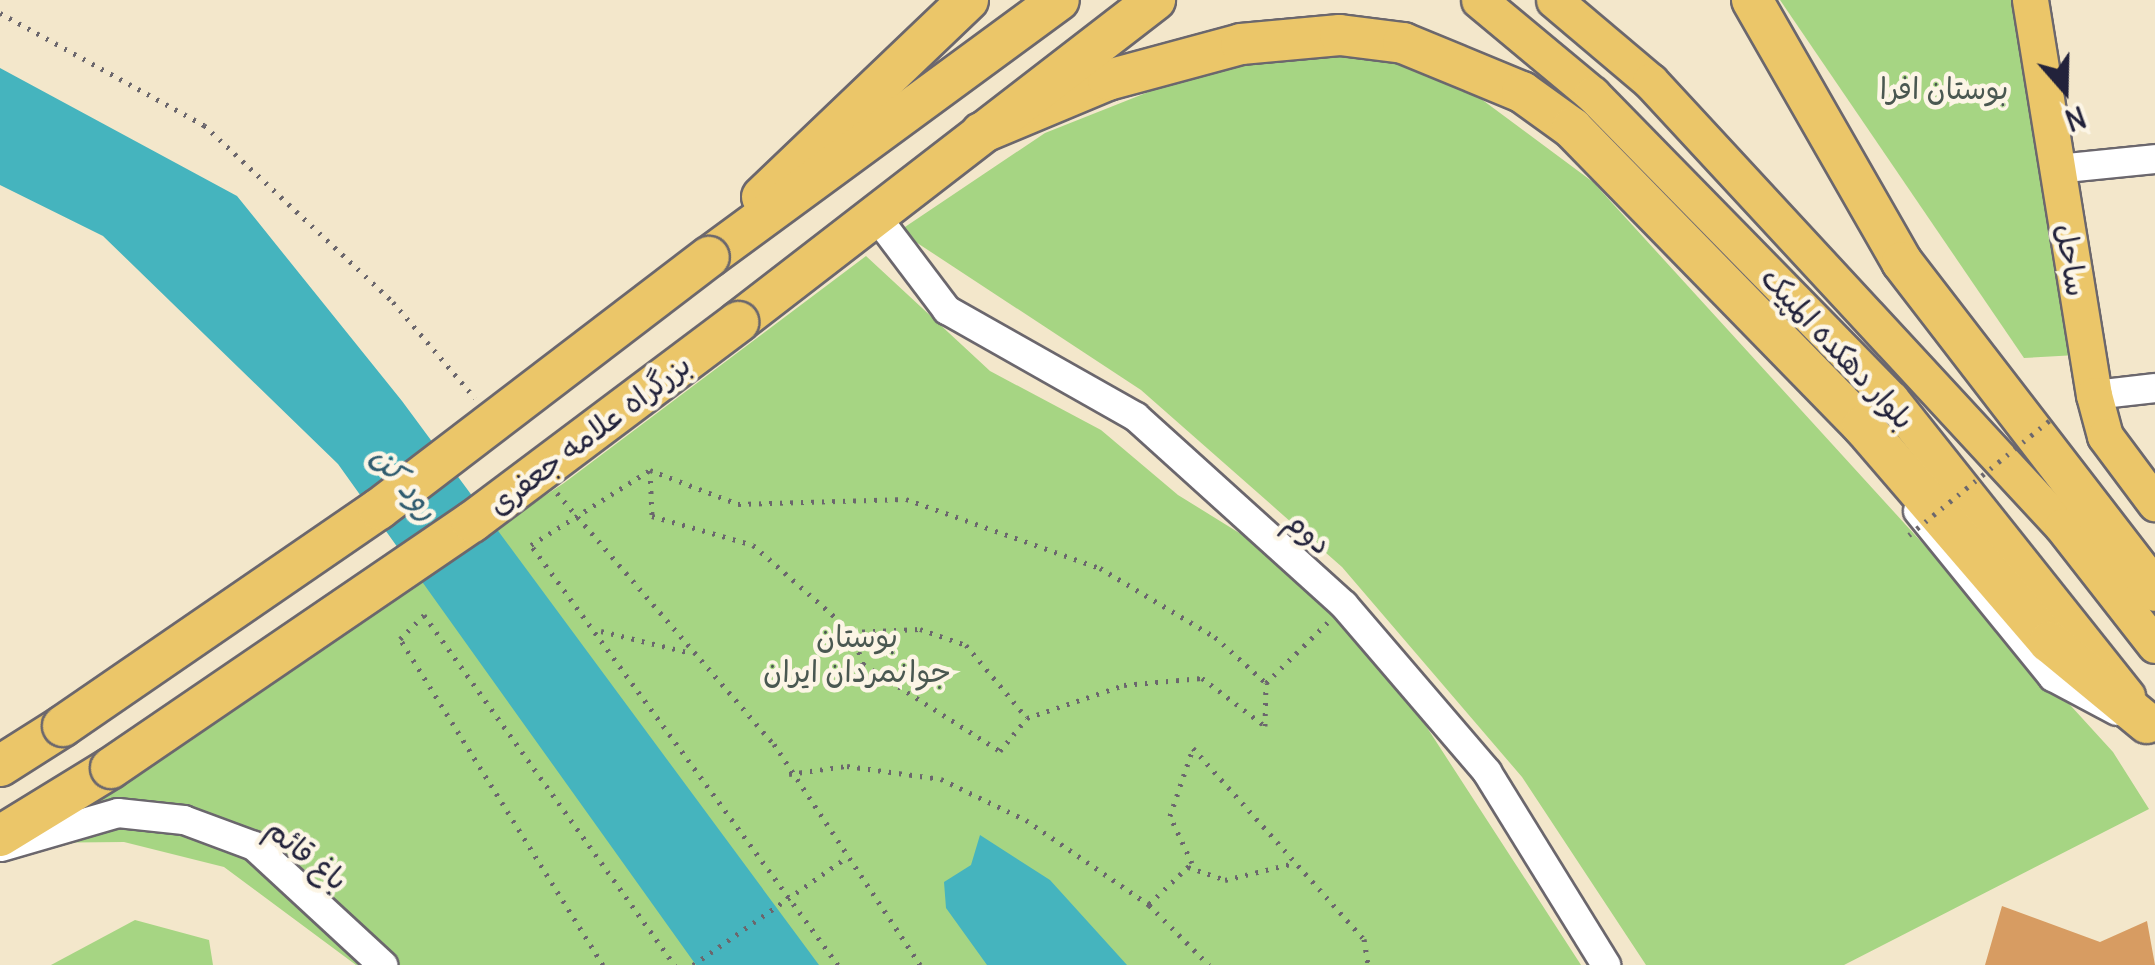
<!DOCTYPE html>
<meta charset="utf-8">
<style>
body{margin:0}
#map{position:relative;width:2155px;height:965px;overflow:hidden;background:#f3e7cb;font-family:Delius,"Playpen Sans Arabic",sans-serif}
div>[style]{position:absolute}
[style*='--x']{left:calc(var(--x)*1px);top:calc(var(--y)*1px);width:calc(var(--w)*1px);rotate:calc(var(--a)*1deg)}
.green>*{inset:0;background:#a6d583}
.water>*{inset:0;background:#45b4be}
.building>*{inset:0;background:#d79c62}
.path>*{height:5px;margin-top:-2.5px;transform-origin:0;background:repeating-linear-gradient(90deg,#6b676d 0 2.5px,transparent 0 10.5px)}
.roads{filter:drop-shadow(2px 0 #6b676d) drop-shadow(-2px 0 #6b676d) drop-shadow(0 2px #6b676d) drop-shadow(0 -2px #6b676d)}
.minor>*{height:28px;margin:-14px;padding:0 14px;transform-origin:14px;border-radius:14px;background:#fff}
.major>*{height:35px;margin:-17.5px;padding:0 17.5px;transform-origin:17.5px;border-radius:17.5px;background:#ebc669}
.highway>*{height:40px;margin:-20px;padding:0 20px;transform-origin:20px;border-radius:20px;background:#ebc669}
.path-bridge>*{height:5px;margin-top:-2.5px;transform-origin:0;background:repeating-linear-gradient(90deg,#6b676d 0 2.5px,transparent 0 10.5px)}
.bridges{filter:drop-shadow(2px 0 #6b676d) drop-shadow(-2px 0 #6b676d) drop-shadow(0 2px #6b676d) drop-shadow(0 -2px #6b676d)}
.highway-bridge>*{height:40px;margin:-20px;padding:0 20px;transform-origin:20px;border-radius:20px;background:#ebc669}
span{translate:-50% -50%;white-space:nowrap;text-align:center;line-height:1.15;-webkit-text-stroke:9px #fcf5e5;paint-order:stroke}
.park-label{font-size:30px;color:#4a5851}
.street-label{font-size:30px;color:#22223b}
.water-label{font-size:32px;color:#305c6f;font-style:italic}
.north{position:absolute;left:2015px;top:40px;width:100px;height:100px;-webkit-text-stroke:8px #fcf5e5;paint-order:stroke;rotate:160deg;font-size:28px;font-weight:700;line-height:40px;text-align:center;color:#22223b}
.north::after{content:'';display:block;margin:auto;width:35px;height:45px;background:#22223b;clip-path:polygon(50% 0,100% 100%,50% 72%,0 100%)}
</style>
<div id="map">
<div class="green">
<div style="clip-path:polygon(1780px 0,2018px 0,2077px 355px,2024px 358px)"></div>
<div style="clip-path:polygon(1298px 50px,1389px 54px,1465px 87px,1593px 182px,2113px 752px,2149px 809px,1844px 965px,1646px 965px,1522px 777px,1342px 567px,1141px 390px,899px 231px,1045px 133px,1219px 64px)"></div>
<div style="clip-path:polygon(866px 256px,990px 371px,1101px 430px,1178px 495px,1275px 555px,1344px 623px,1426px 726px,1581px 965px,356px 965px,224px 867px,124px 842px,22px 843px,564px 483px)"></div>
<div style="clip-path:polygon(135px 920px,209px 940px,213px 965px,51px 965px)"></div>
</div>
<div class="water">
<div style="clip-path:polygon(0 68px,237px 196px,402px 401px,819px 965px,696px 965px,338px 464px,103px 236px,0 185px)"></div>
<div style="clip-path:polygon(980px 835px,1050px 880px,1127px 965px,987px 965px,946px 908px,944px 882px,971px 865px)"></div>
</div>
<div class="building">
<div style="clip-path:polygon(2002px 906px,2100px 942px,2147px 921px,2155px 965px,1985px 965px)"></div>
</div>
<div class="path">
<div style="--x:0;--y:13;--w:233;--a:28.8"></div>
<div style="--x:204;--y:125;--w:259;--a:43.1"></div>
<div style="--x:393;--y:302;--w:126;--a:49.5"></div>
<div style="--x:650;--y:470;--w:46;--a:87.5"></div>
<div style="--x:652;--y:516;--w:105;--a:16"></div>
<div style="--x:753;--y:545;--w:132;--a:41.3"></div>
<div style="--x:852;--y:632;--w:68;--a:-2.5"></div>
<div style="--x:920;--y:629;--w:49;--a:19.2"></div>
<div style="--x:966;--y:645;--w:95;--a:50.1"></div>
<div style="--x:1027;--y:718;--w:102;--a:-18.8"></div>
<div style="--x:1124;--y:685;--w:78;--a:-5.1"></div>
<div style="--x:1202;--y:678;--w:79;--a:37.3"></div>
<div style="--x:1265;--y:726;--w:43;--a:-88.7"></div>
<div style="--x:557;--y:493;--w:332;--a:49.2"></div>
<div style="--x:774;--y:744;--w:265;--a:56.5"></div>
<div style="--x:601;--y:631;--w:89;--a:13.7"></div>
<div style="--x:852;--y:632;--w:34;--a:71"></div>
<div style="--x:863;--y:664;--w:162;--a:32.4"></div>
<div style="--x:1000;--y:751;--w:43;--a:-50.7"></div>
<div style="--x:789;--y:774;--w:59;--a:-7.9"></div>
<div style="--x:847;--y:766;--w:95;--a:7.9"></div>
<div style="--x:941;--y:779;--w:94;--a:25.8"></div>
<div style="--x:1026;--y:820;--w:150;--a:34.6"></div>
<div style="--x:1149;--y:905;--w:85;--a:45"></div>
<div style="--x:1188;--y:867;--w:39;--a:19"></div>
<div style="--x:1225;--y:880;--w:72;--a:-13.7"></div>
<div style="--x:1149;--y:904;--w:59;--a:-43.6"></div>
<div style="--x:1192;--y:863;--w:52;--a:-115.1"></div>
<div style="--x:1170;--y:816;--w:72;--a:-71.3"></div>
<div style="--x:1193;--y:748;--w:256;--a:48.2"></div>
<div style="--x:1364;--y:939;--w:26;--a:81"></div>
<div style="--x:603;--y:965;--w:384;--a:-121.9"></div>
<div style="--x:400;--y:639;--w:34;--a:-45"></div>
<div style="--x:424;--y:615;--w:431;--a:54.4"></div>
<div style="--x:838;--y:965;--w:520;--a:-126.17"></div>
<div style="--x:531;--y:545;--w:141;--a:-32.2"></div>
<div style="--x:650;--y:470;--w:94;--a:21.1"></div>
<div style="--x:738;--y:504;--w:168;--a:-1.7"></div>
<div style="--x:906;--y:499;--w:206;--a:19.6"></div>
<div style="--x:1100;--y:568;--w:134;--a:31"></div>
<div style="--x:1215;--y:637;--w:69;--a:42"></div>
<div style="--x:1266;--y:683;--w:87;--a:-44.5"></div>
</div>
<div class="roads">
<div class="minor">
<div style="--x:2057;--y:169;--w:99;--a:-5.8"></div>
<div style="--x:888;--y:232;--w:98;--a:52.9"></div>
<div style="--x:947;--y:310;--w:217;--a:29.5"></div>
<div style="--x:1136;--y:417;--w:280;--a:42.1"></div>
<div style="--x:1344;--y:605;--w:220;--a:49.4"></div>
<div style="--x:1487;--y:772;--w:227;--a:58.3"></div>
<div style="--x:2094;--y:395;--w:61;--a:-6.5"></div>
<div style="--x:1918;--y:511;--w:214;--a:50.9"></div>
<div style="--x:2053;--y:677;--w:72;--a:28"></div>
<div style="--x:1;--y:847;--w:122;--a:-16.2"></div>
<div style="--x:118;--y:813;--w:66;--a:6.1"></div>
<div style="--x:184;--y:820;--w:75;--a:20.4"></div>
<div style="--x:254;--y:846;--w:176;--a:42.7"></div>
</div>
<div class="major">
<div style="--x:1479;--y:0;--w:147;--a:39.8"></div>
<div style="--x:1592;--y:94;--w:427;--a:45.6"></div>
<div style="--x:1891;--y:399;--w:379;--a:51.5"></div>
<div style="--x:1554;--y:0;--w:126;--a:40.2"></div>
<div style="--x:1650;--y:81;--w:606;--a:47.21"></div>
<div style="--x:2062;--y:526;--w:151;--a:52"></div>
<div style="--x:2030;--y:0;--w:400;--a:80.8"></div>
<div style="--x:2094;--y:395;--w:42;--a:75"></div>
<div style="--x:2105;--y:436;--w:84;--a:53.3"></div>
</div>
<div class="highway">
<div style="--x:1752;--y:0;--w:302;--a:60.2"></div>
<div style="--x:1902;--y:262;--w:415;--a:52.4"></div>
<div style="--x:981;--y:133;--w:138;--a:-22.7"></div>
<div style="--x:1108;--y:80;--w:138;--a:-15.1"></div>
<div style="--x:1241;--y:44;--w:99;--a:-5.2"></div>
<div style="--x:1340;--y:35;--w:64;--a:7.2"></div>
<div style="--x:1403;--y:43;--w:129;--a:22.4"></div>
<div style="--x:1522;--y:92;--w:62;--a:35.8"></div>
<div style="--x:1572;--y:128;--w:417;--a:45.7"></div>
<div style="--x:1863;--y:426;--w:285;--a:49.3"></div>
<div style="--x:2049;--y:642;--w:127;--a:39.6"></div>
<div style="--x:762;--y:197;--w:285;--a:-43.7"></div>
<div style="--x:709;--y:257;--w:434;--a:-36.3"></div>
<div style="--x:738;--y:322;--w:527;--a:-37.67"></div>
<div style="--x:0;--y:766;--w:75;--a:-32.4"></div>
<div style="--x:0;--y:836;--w:130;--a:-31.5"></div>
</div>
</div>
<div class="path-bridge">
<div style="--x:1909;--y:535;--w:181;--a:-39.2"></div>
<div style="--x:693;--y:965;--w:187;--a:-35"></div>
</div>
<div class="bridges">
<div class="highway-bridge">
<div style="--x:63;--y:726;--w:383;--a:-34.5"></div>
<div style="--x:379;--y:509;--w:415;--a:-37.4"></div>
<div style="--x:111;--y:768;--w:437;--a:-34.3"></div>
<div style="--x:472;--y:522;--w:333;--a:-36.9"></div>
</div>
</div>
<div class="park-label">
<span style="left:1944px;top:88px">بوستان افرا</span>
<span style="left:857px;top:653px">بوستان<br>جوانمردان ایران</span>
</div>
<div class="street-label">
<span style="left:2072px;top:260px;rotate:81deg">ساحل</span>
<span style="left:1838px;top:348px;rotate:47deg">بلوار دهکده المپیک</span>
<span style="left:589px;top:434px;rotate:-37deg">بزرگراه علامه جعفری</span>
<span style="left:1309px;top:532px;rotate:41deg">دوم</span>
<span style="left:307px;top:854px;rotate:39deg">باغ قائم</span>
</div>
<div class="water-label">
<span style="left:405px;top:483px;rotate:50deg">رود کن</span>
</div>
<div class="north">N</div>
</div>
